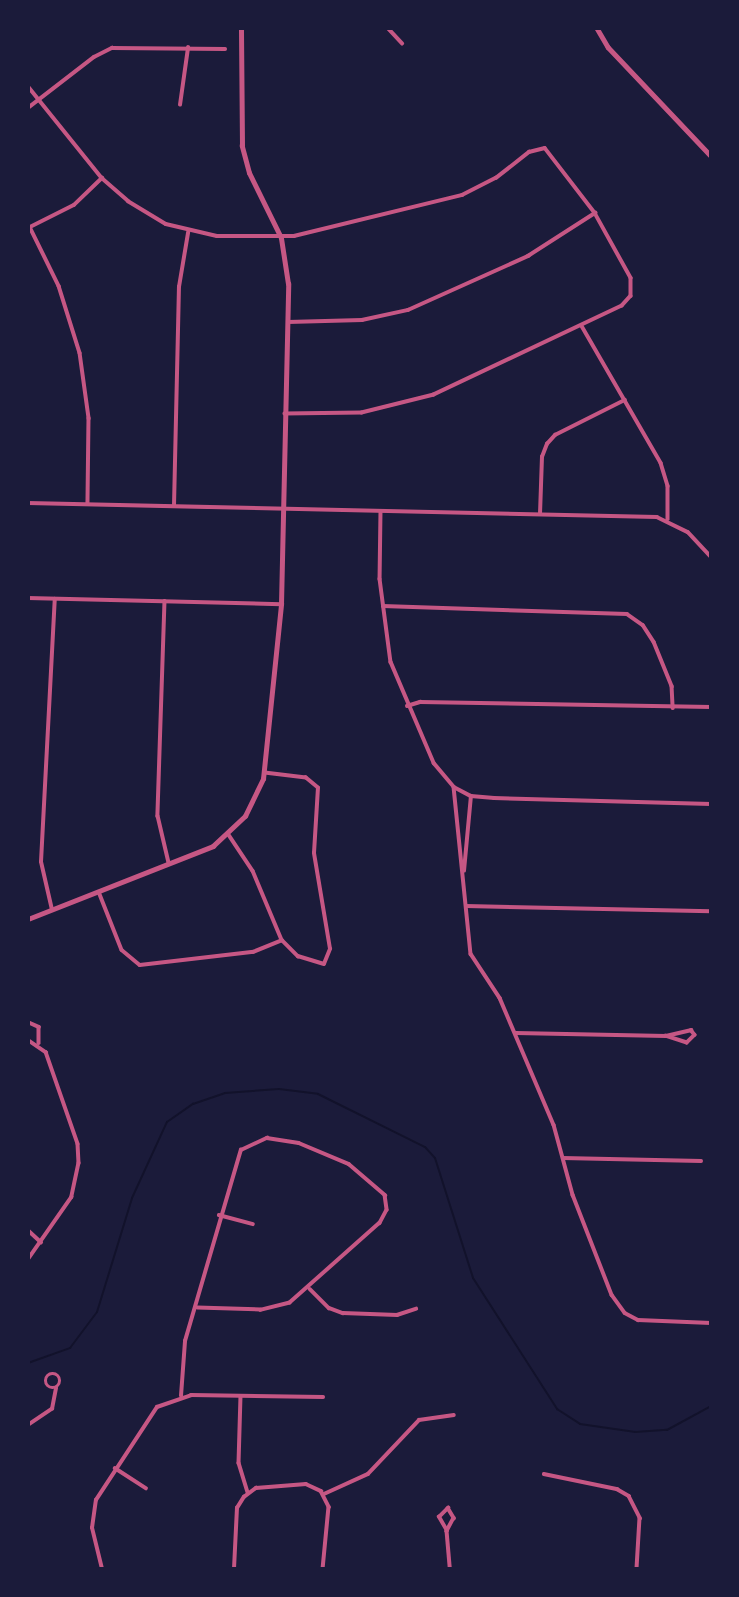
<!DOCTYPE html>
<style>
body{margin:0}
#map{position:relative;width:739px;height:1597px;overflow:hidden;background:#1b1b3a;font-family:Raleway,sans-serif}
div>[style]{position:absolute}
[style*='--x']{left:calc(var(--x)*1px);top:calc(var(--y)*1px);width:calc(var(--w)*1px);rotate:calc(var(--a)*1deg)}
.stream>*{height:2px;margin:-1px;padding:0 1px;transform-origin:1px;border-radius:1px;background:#12122b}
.minor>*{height:3.5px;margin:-1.75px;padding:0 1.75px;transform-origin:1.75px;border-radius:1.75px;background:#c65784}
.minor>.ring{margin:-1.75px;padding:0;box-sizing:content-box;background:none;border:3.5px solid #c65784;border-radius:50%}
.tertiary>*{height:4.5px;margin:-2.25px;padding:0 2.25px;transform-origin:2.25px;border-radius:2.25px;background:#c65784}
span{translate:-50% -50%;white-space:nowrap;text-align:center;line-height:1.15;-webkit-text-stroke:7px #1b1b3a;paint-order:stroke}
.frame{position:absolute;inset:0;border:30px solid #1b1b3a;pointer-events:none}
</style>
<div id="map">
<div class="stream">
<div style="--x:28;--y:1363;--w:45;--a:-19.7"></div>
<div style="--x:70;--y:1348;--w:45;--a:-53.1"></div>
<div style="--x:97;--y:1312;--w:119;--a:-72.9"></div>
<div style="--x:132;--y:1198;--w:84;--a:-65.3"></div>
<div style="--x:167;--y:1122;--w:32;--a:-35"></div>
<div style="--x:193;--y:1104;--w:34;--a:-19"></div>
<div style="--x:225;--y:1093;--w:54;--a:-4.2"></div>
<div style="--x:279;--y:1089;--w:39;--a:7"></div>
<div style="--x:318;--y:1094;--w:119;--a:26.4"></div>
<div style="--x:425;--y:1147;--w:15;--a:48"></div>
<div style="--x:435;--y:1158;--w:126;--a:72.4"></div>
<div style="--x:473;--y:1278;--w:156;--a:57.3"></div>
<div style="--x:557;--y:1409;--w:27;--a:33"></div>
<div style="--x:580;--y:1424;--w:56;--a:8.3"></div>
<div style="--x:635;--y:1432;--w:32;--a:-4"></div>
<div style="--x:667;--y:1430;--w:50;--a:-28.6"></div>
</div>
<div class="minor">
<div style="--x:388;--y:28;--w:21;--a:47"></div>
<div style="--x:28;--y:86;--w:118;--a:51.2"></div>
<div style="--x:102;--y:178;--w:35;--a:41"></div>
<div style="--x:128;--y:201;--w:44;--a:31.2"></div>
<div style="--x:166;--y:224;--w:52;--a:13.2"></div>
<div style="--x:217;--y:236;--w:77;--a:0"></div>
<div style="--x:294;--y:236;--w:173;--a:-13.7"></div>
<div style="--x:462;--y:195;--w:38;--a:-27"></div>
<div style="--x:496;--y:178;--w:42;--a:-38.2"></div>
<div style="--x:529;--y:152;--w:16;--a:-14"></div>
<div style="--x:545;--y:148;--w:82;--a:52.4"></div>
<div style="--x:595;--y:213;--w:74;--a:61"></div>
<div style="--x:631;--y:278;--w:18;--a:90"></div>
<div style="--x:631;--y:296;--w:13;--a:132"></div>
<div style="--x:622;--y:306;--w:208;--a:154.7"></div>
<div style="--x:434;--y:395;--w:74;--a:166"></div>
<div style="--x:362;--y:413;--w:77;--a:179.3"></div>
<div style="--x:180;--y:105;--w:58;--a:-82"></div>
<div style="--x:28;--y:108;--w:83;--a:-37.7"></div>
<div style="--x:94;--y:57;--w:20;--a:-27"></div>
<div style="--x:112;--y:48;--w:113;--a:0.5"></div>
<div style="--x:30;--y:227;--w:66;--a:63.8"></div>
<div style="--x:59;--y:286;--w:70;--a:72.6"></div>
<div style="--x:80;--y:353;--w:66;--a:82.1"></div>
<div style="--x:89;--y:418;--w:86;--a:90.7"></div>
<div style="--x:30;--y:227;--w:49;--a:-26.6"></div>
<div style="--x:74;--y:205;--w:39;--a:-44"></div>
<div style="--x:288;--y:322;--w:74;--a:-1.5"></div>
<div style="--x:362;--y:320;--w:47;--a:-12.3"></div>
<div style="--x:408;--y:310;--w:132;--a:-24.2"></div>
<div style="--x:528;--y:256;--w:80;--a:-32.7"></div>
<div style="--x:582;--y:326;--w:158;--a:60"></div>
<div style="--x:661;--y:463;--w:24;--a:73"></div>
<div style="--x:668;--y:486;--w:33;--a:90"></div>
<div style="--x:28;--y:503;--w:629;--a:1.28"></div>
<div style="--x:657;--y:517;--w:34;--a:26"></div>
<div style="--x:688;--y:532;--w:34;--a:47"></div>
<div style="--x:174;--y:506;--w:219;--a:-88.7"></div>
<div style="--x:179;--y:287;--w:55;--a:-80.5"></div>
<div style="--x:381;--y:511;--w:68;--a:90.8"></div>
<div style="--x:380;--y:579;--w:84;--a:82.5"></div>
<div style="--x:391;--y:662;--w:110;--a:66.9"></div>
<div style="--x:434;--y:763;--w:31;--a:50"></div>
<div style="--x:454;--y:787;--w:19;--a:28"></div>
<div style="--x:471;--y:796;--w:23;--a:5"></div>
<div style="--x:494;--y:798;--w:217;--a:1.6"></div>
<div style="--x:540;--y:514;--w:57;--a:-88"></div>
<div style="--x:542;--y:457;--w:14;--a:-69"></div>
<div style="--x:547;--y:444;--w:12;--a:-48"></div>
<div style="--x:555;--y:435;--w:78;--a:-26.6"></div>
<div style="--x:28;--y:598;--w:253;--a:1.4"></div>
<div style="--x:165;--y:601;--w:215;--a:91.9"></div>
<div style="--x:158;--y:816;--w:48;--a:76.8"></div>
<div style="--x:383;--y:606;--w:244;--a:1.9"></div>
<div style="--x:627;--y:614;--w:19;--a:35"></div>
<div style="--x:643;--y:625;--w:20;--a:57"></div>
<div style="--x:654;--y:642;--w:48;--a:67.8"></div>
<div style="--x:672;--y:686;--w:22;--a:87"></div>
<div style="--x:407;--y:706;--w:14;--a:-17"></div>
<div style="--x:420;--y:702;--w:291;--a:1"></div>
<div style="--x:454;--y:787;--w:168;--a:84.2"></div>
<div style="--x:471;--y:954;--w:53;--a:56.6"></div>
<div style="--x:500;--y:998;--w:138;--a:67"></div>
<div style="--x:554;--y:1125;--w:73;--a:74.8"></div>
<div style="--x:573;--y:1195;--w:107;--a:68.7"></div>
<div style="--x:612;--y:1295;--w:22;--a:54"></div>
<div style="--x:625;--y:1313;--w:15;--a:28"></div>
<div style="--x:638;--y:1320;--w:73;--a:2.4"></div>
<div style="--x:229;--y:835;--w:43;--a:56.3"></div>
<div style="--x:253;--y:871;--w:75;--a:67.2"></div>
<div style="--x:464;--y:871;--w:75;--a:-84.7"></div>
<div style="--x:99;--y:892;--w:62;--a:68.4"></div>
<div style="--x:122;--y:950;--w:23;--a:40"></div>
<div style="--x:140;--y:965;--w:114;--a:-6.6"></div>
<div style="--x:253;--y:952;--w:31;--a:-22"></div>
<div style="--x:282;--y:940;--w:23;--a:45"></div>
<div style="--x:298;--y:956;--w:27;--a:17"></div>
<div style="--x:324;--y:964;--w:16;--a:-68"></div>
<div style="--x:330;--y:949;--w:97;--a:-99.5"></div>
<div style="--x:314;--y:853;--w:65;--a:-86.5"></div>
<div style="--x:318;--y:788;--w:16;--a:-140"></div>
<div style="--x:306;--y:778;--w:41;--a:-173"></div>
<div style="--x:466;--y:906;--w:245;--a:1.2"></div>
<div style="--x:52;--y:910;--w:49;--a:-102.9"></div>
<div style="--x:41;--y:862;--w:263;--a:-87"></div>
<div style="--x:28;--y:1022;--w:12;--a:24"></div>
<div style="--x:39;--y:1027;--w:16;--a:90"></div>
<div style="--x:516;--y:1033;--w:150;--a:1.1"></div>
<div style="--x:666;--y:1036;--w:26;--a:-13"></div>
<div style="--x:691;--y:1030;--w:6;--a:51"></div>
<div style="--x:695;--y:1035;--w:11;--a:135"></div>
<div style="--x:687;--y:1043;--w:22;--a:-162"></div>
<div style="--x:28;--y:1040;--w:22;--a:34"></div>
<div style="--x:46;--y:1052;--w:97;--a:70.8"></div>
<div style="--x:78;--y:1144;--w:19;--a:87"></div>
<div style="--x:79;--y:1163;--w:35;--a:102"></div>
<div style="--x:72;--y:1197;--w:77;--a:124.9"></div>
<div style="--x:563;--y:1158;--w:138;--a:1.2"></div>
<div style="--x:219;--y:1215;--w:35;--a:15"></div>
<div style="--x:28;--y:1230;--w:18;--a:43"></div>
<div style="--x:310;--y:1289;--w:27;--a:45"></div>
<div style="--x:329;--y:1308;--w:15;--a:20"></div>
<div style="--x:343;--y:1313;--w:54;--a:2.1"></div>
<div style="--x:397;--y:1315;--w:20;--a:-18"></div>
<div class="ring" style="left:46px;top:1374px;width:10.5px;height:10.5px"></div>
<div style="--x:181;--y:1396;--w:55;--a:-85.8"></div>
<div style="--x:185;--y:1341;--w:199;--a:-73.7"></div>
<div style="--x:241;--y:1150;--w:29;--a:-25"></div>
<div style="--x:267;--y:1138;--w:32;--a:9"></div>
<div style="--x:299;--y:1143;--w:54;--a:22.8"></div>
<div style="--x:349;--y:1164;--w:48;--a:40.7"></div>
<div style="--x:385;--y:1195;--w:15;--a:82"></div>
<div style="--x:387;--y:1210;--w:15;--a:118"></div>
<div style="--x:380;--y:1223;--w:120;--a:138.4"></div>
<div style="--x:290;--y:1303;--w:30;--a:166"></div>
<div style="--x:261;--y:1310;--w:63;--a:-178.2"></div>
<div style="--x:241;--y:1396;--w:67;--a:91.7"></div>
<div style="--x:239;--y:1463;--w:30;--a:73"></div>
<div style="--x:28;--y:1425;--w:29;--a:-34"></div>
<div style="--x:52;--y:1409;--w:21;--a:-79"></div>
<div style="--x:115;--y:1468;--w:37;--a:33"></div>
<div style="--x:544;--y:1474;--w:75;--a:11.6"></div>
<div style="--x:617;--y:1489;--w:14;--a:30"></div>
<div style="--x:629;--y:1496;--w:25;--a:63"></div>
<div style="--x:640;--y:1518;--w:51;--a:93.4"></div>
<div style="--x:324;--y:1494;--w:48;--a:-24.4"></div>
<div style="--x:368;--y:1474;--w:74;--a:-46.6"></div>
<div style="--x:419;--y:1420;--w:35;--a:-8"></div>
<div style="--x:448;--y:1508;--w:12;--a:59"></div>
<div style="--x:454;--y:1518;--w:15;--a:118"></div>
<div style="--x:447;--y:1531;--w:16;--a:-120"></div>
<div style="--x:439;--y:1517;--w:13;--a:-45"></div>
<div style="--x:447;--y:1531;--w:38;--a:85"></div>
<div style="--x:102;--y:1569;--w:42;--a:-103.7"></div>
<div style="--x:92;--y:1528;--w:28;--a:-82"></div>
<div style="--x:96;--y:1500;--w:111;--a:-56.7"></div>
<div style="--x:157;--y:1407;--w:36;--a:-19"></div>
<div style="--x:191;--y:1395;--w:132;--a:0.9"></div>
<div style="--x:234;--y:1569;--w:61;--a:-87.2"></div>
<div style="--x:237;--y:1508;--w:13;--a:-58"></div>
<div style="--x:244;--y:1497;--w:15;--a:-37"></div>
<div style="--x:256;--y:1488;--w:50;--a:-4.6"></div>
<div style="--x:306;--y:1484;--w:17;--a:25"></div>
<div style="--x:321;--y:1491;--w:18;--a:63"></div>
<div style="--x:329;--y:1507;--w:62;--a:95.5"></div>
</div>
<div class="tertiary">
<div style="--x:597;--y:28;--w:22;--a:60"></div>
<div style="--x:608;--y:47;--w:150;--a:46.6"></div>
<div style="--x:28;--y:919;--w:199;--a:-21.5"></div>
<div style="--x:213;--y:846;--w:44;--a:-43.2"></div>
<div style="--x:245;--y:816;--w:41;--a:-64.1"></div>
<div style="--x:263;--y:779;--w:176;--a:-84.1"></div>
<div style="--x:281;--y:604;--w:320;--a:-88.7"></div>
<div style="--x:288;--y:284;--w:47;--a:-98.7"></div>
<div style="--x:281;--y:238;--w:72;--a:-116.2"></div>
<div style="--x:249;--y:173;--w:28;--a:-105"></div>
<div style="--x:242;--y:146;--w:118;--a:-90.5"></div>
</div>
<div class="frame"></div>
</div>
